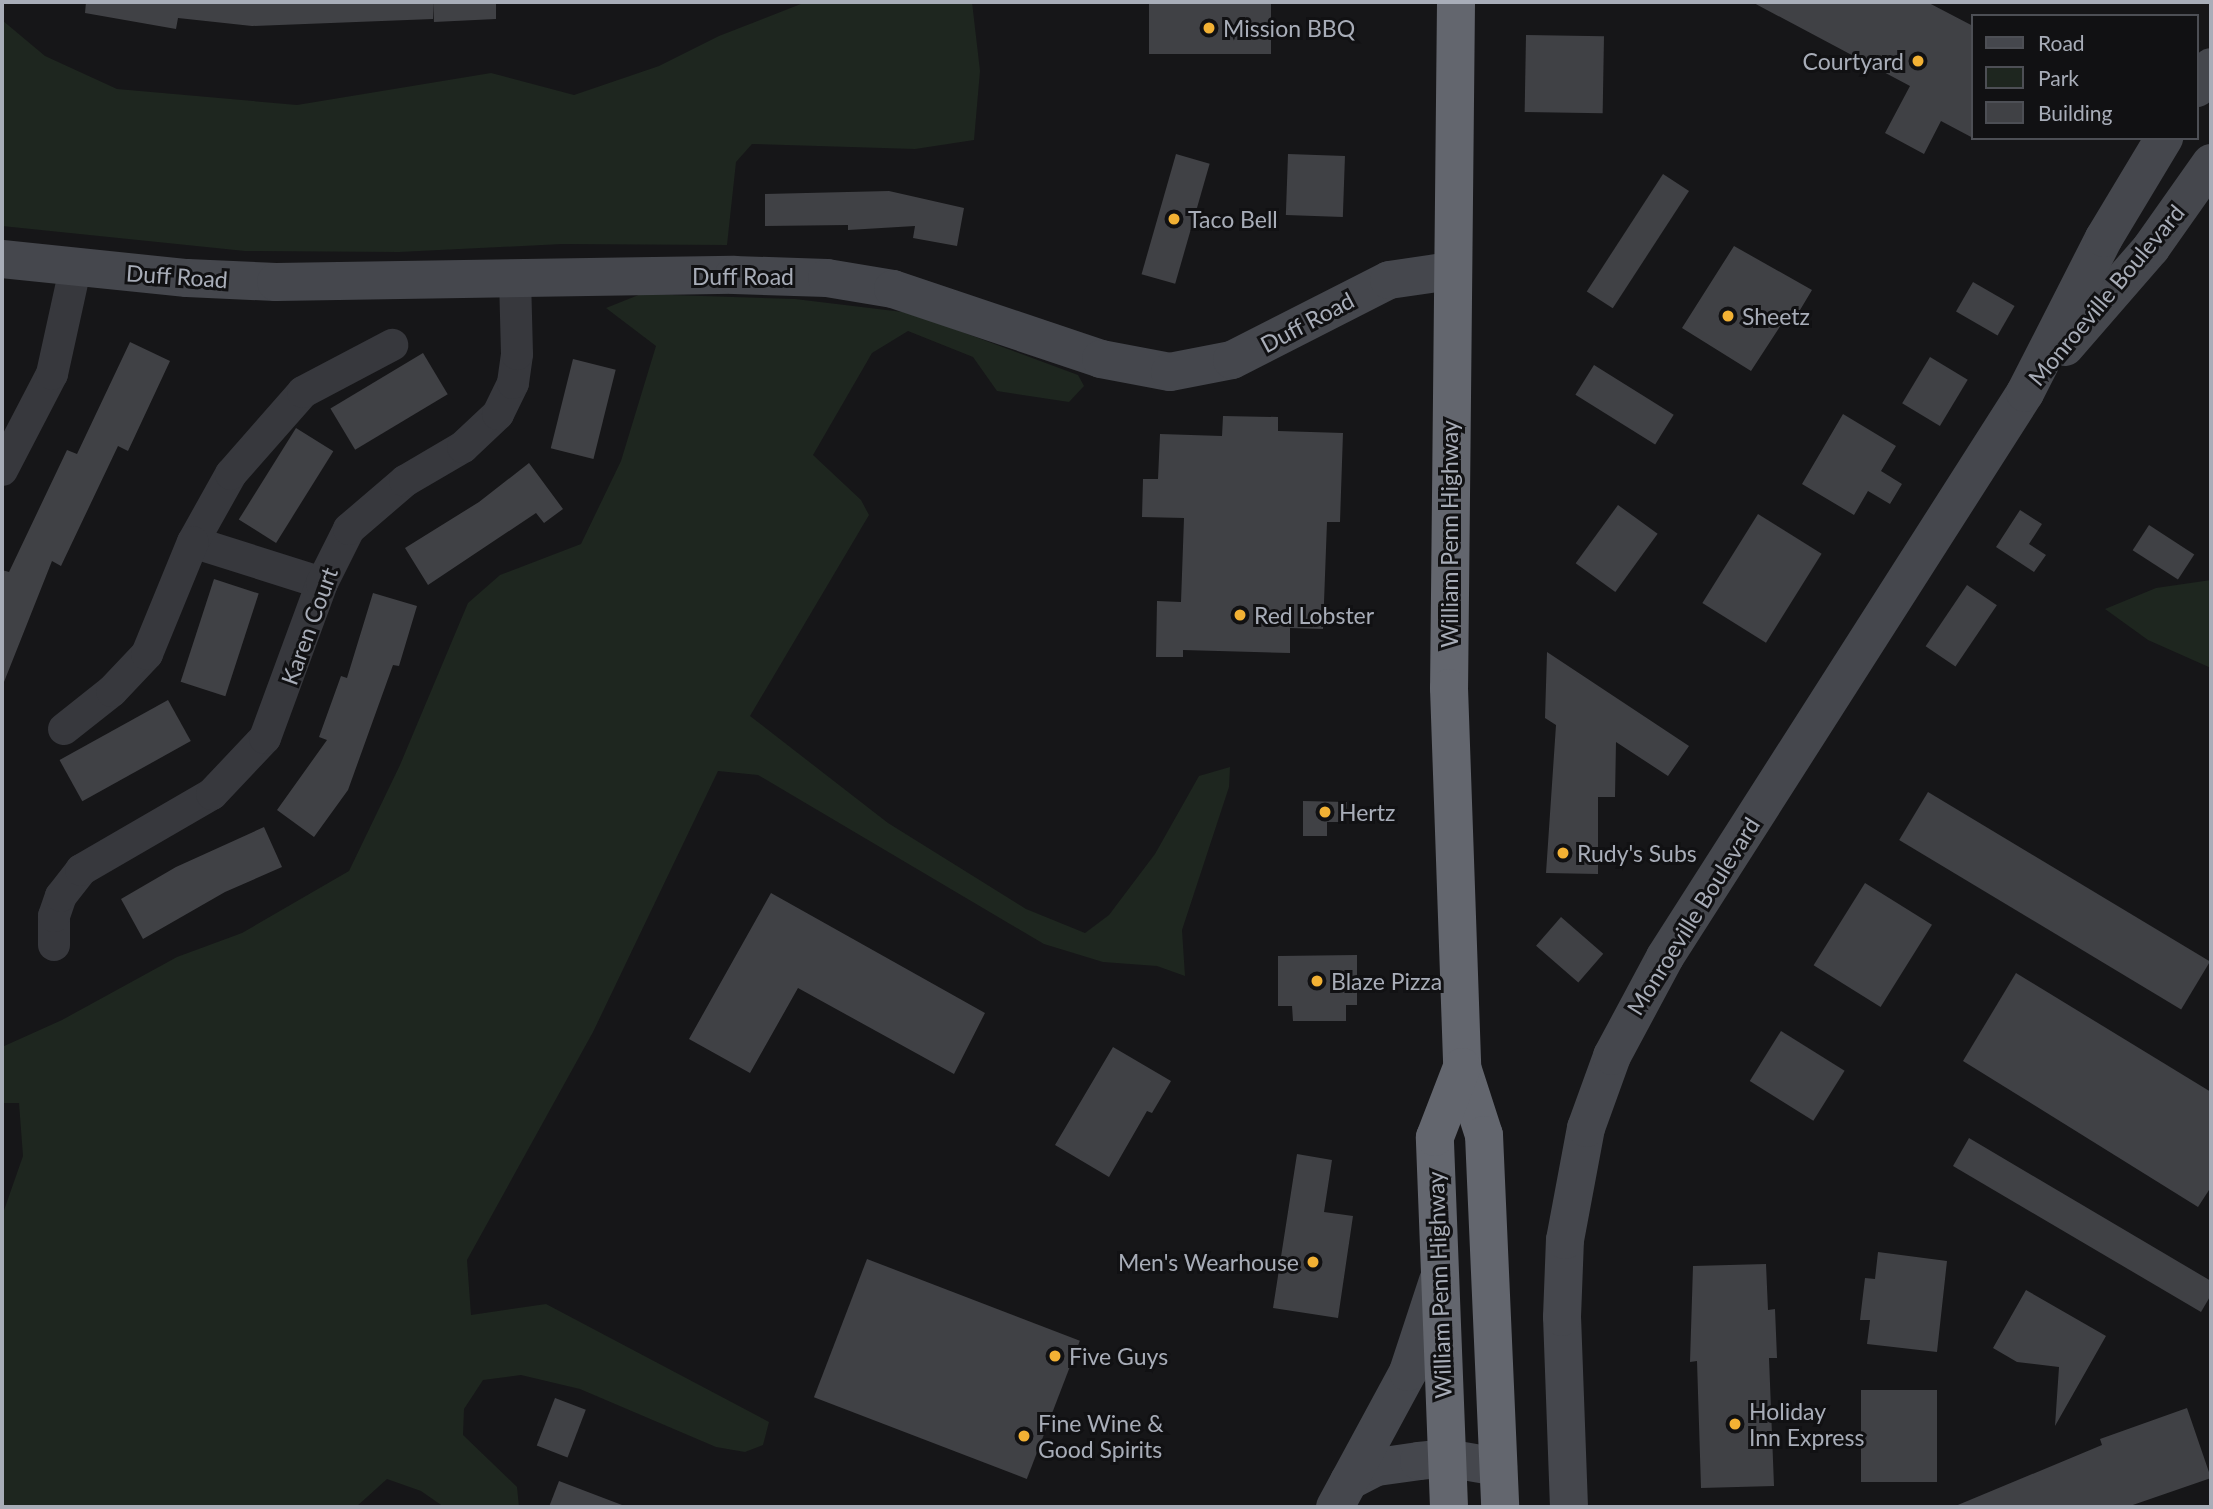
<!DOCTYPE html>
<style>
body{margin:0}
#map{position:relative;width:2213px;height:1509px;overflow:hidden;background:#161618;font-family:Lato,sans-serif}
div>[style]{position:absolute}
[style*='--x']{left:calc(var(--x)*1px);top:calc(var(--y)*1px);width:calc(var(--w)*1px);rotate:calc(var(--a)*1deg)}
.green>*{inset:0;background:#1e261f}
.building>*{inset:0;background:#404145;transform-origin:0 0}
.street>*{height:32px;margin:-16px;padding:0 16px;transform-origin:16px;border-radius:16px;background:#37383d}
.secondary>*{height:38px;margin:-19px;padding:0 19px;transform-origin:19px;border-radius:19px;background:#45474d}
.highway>*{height:38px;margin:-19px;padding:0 19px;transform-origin:19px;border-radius:19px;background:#63666e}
.dots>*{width:19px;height:19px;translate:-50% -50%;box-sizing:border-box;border:4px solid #111113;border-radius:50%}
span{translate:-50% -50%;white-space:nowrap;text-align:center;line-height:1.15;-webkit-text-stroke:6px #111113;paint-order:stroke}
.poi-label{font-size:23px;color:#a8adb8}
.left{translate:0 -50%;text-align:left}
.right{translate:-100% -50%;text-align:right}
.street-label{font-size:23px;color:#a8adb8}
.frame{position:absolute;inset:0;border:4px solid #a8adb8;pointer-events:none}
.legend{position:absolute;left:1971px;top:14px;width:228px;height:126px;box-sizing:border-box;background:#111113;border:2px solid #4d4f55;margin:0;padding:9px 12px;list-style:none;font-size:21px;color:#a8adb8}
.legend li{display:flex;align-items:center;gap:14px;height:35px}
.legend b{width:35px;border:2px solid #4d4f55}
</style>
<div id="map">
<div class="green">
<div style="clip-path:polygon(806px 2px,972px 2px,980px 71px,974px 140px,915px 149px,752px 144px,736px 162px,727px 245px,562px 244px,399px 252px,245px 251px,2px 226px,2px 20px,45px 56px,117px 89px,297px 105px,491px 73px,574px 95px,659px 66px,719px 36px)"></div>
<div style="clip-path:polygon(641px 294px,795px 299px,911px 313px,1078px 375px,1084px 386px,1069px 402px,997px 391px,973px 357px,908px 331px,872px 353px,813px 455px,861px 500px,869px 515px,750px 716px,888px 823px,1026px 909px,1085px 933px,1109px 915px,1155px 854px,1199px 776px,1230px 767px,1229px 787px,1182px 930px,1185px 976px,1157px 966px,1103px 962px,1044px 944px,758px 775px,718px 771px,593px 1032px,467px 1260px,471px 1315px,546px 1304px,769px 1422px,763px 1445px,745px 1452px,716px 1447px,580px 1389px,521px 1375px,483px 1380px,464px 1409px,463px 1435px,517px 1487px,519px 1507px,444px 1507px,421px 1491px,387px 1479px,356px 1507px,2px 1507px,2px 1216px,23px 1156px,19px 1103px,2px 1103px,2px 1047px,62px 1020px,177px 957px,242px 933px,349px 871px,400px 765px,468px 603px,500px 575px,581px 544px,621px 461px,656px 346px,606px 308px)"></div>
<div style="clip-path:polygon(2211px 580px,2211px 668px,2148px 640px,2105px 609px,2156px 588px)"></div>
</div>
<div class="building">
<div style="clip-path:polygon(86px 2px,433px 2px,433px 19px,252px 26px,178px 18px,176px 29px,85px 13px)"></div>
<div style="clip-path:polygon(433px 2px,496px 2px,496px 19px,434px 22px)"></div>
<div style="left:1149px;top:2px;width:122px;height:52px"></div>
<div style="clip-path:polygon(1752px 2px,1927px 2px,1973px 26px,1973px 138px,1941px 121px,1924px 154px,1885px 133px,1910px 86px)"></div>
<div style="left:1526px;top:35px;width:78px;height:77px;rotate:1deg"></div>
<div style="left:1176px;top:154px;width:35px;height:125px;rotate:16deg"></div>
<div style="left:1288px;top:154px;width:57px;height:61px;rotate:2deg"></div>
<div style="left:1663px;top:174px;width:31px;height:140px;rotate:33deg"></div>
<div style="clip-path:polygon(889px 191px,964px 208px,957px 246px,913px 238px,915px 226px,848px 230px,848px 225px,765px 226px,765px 194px)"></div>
<div style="clip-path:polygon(1734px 246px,1812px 290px,1797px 315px,1790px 311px,1751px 371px,1682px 328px)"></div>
<div style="left:1973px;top:282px;width:48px;height:34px;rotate:30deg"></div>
<div style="clip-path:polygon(130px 342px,170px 361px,128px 451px,118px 446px,61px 566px,52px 561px,2px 687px,2px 570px,9px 572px,67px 450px,77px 454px)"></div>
<div style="left:423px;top:353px;width:48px;height:108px;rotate:59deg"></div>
<div style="left:1930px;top:357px;width:44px;height:54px;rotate:31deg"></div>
<div style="left:573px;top:359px;width:44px;height:92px;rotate:14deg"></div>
<div style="left:1594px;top:365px;width:94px;height:35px;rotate:32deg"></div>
<div style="clip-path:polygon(1843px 414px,1896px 446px,1881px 471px,1902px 484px,1890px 504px,1868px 491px,1854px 515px,1802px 484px)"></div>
<div style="clip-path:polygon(1223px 416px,1278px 417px,1278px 431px,1343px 433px,1340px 522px,1327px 522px,1323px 629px,1290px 628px,1290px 653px,1183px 650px,1183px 657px,1156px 657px,1157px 601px,1181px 602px,1184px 518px,1142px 517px,1143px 479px,1158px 479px,1160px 434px,1222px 436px)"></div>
<div style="left:296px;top:428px;width:44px;height:108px;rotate:32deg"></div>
<div style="clip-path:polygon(529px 463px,563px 509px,544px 523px,536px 513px,428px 585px,405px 548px,479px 502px)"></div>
<div style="left:1618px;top:505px;width:49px;height:72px;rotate:36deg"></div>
<div style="clip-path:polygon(2020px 510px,2042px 524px,2029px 544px,2046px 555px,2034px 572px,1996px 547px)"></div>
<div style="left:1758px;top:514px;width:75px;height:105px;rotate:32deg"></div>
<div style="left:2149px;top:525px;width:54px;height:30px;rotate:33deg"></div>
<div style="left:214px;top:579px;width:47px;height:108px;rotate:18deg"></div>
<div style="left:1967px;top:585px;width:36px;height:74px;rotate:34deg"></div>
<div style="clip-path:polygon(373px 593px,417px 606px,399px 666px,393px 665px,348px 790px,314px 837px,277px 810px,327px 740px,319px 737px,341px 676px,347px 678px)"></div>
<div style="clip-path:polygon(1547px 652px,1689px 746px,1668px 776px,1616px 742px,1615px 797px,1598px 797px,1598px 874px,1546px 873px,1556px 725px,1545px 718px)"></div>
<div style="left:168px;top:700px;width:47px;height:124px;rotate:61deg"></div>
<div style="left:1928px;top:792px;width:329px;height:56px;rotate:31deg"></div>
<div style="clip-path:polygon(1303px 801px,1347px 802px,1346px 822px,1327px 822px,1327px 836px,1303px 836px)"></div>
<div style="clip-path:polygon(264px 827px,282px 867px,225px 892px,143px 939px,121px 899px,176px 867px)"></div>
<div style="left:1865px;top:883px;width:79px;height:97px;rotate:32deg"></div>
<div style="clip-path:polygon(771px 893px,985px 1013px,954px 1074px,798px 988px,750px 1073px,689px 1039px)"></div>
<div style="left:1561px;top:917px;width:56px;height:38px;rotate:41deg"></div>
<div style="clip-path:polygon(1357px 955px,1357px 1005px,1346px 1005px,1346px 1021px,1293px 1021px,1292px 1006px,1278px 1006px,1278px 956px)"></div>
<div style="clip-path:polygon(2016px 973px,2211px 1092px,2211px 1187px,2198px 1207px,1963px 1061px)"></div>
<div style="left:1781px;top:1031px;width:75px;height:59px;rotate:32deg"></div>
<div style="clip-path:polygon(1113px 1047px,1171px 1081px,1152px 1113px,1147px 1111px,1109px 1177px,1055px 1145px)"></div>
<div style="clip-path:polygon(1969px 1138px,2211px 1281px,2211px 1295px,2201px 1312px,1953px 1166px)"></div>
<div style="clip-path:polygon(1297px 1154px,1332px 1160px,1324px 1212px,1353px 1216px,1338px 1318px,1273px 1308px)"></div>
<div style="clip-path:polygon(1878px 1252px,1947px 1261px,1937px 1352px,1867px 1344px,1870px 1320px,1860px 1320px,1865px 1278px,1875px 1279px)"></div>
<div style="left:867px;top:1259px;width:228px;height:148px;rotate:21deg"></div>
<div style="clip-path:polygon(1766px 1264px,1768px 1310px,1775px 1309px,1777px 1358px,1769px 1358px,1774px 1486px,1701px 1488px,1697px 1361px,1690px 1362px,1693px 1266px)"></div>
<div style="clip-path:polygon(2026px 1290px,2106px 1336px,2055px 1426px,2059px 1367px,2017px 1362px,1993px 1348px)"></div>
<div style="left:1861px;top:1390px;width:76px;height:92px"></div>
<div style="left:555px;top:1398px;width:33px;height:51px;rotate:21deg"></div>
<div style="clip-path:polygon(2187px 1408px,2211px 1478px,2127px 1507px,1953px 1507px,2102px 1445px,2100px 1439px)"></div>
<div style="clip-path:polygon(559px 1481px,622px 1505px,622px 1507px,549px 1507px)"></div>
</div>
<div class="street">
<div style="--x:2;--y:470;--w:108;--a:-62.5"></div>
<div style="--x:52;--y:374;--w:107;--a:-77.6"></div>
<div style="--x:322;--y:583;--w:135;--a:-162.4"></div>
<div style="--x:193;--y:542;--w:78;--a:-60.8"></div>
<div style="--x:231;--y:474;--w:109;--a:-48.7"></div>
<div style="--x:303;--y:392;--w:101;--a:-27.8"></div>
<div style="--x:64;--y:729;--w:61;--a:-38.4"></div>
<div style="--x:112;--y:691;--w:51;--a:-46.6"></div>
<div style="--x:147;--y:654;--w:121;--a:-67.7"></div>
<div style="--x:54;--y:945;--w:29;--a:-90"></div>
<div style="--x:54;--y:916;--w:21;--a:-71"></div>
<div style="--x:61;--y:896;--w:33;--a:-52"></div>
<div style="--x:81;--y:870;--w:151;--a:-30.1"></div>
<div style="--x:212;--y:794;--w:77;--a:-46.6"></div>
<div style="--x:265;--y:738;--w:165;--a:-69.8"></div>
<div style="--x:322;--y:583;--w:60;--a:-63.4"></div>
<div style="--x:349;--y:529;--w:74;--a:-40.6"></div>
<div style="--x:405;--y:481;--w:67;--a:-30.4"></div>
<div style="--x:463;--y:447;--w:48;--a:-43.3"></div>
<div style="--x:498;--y:414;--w:34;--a:-64"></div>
<div style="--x:513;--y:383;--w:29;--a:-82"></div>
<div style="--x:517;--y:354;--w:75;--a:-91.5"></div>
</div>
<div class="secondary">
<div style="--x:2197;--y:88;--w:25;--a:-56"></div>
<div style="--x:2;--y:259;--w:186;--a:5.9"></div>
<div style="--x:187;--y:278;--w:89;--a:2.6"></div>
<div style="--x:276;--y:282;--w:458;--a:-0.9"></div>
<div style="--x:734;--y:275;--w:93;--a:1.8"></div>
<div style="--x:827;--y:278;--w:67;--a:9.5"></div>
<div style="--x:893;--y:289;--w:219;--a:18.6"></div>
<div style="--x:1101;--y:359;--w:70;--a:10.7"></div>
<div style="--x:1170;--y:372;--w:63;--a:-11"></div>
<div style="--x:1232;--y:360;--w:176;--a:-27"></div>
<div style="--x:1389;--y:280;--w:63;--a:-8.3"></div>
<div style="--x:2065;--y:347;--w:131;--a:-49"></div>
<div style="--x:2151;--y:248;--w:104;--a:-54.8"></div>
<div style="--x:1349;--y:1481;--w:31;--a:-27"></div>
<div style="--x:1377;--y:1467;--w:42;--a:-8.1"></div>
<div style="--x:1419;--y:1461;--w:27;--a:-6"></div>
<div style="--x:1446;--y:1458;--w:53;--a:9.8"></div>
<div style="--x:1335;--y:1507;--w:153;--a:-61.6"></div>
<div style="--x:1408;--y:1372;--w:96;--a:-71.8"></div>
<div style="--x:1569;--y:1507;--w:190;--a:-92.1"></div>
<div style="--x:1562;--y:1317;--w:77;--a:-87.8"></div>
<div style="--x:1565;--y:1240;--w:114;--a:-79.4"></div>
<div style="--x:1586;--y:1128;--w:77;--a:-70.1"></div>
<div style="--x:1612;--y:1056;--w:112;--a:-61.8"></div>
<div style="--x:1665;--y:957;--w:669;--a:-57.45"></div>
<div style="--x:2025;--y:393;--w:174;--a:-63"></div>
<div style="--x:2104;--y:238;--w:117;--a:-59"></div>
</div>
<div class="highway">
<div style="--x:1456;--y:2;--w:686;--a:90.58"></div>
<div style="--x:1449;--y:688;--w:379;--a:88"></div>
<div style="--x:1462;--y:1067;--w:71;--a:72.1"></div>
<div style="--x:1484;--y:1135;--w:372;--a:87.5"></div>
<div style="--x:1449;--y:1507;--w:370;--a:-92.2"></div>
<div style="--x:1435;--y:1137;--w:75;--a:-68.9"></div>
</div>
<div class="dots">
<div style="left:1209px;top:28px;background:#f2b134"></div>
<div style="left:1918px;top:61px;background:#f2b134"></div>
<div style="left:1174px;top:219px;background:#f2b134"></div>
<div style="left:1728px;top:316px;background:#f2b134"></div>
<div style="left:1240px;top:615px;background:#f2b134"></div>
<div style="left:1325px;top:812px;background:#f2b134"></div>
<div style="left:1563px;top:853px;background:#f2b134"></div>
<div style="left:1317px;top:981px;background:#f2b134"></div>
<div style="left:1313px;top:1262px;background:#f2b134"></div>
<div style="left:1055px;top:1356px;background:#f2b134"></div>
<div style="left:1735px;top:1424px;background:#f2b134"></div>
<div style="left:1024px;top:1436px;background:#f2b134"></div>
</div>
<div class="poi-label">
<span class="left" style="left:1223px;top:28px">Mission BBQ</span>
<span class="right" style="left:1904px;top:61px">Courtyard</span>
<span class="left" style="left:1188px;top:219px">Taco Bell</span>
<span class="left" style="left:1742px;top:316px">Sheetz</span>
<span class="left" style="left:1254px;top:615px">Red Lobster</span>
<span class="left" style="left:1339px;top:812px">Hertz</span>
<span class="left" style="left:1577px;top:853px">Rudy's Subs</span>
<span class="left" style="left:1331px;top:981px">Blaze Pizza</span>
<span class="right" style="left:1299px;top:1262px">Men's Wearhouse</span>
<span class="left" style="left:1069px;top:1356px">Five Guys</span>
<span class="left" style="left:1749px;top:1424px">Holiday<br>Inn Express</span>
<span class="left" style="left:1038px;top:1436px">Fine Wine &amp;<br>Good Spirits</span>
</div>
<div class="street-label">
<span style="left:177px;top:276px;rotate:4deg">Duff Road</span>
<span style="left:743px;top:276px">Duff Road</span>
<span style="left:2106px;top:295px;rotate:-50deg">Monroeville Boulevard</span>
<span style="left:1307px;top:322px;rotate:-28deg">Duff Road</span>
<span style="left:1449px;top:534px;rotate:-90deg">William Penn Highway</span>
<span style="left:309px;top:626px;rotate:-70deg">Karen Court</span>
<span style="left:1693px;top:916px;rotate:-58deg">Monroeville Boulevard</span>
<span style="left:1439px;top:1285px;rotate:-92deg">William Penn Highway</span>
</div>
<div class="frame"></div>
<ul class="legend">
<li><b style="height:9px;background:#45474d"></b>Road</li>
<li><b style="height:19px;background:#1e261f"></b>Park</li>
<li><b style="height:19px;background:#404145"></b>Building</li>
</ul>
</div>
